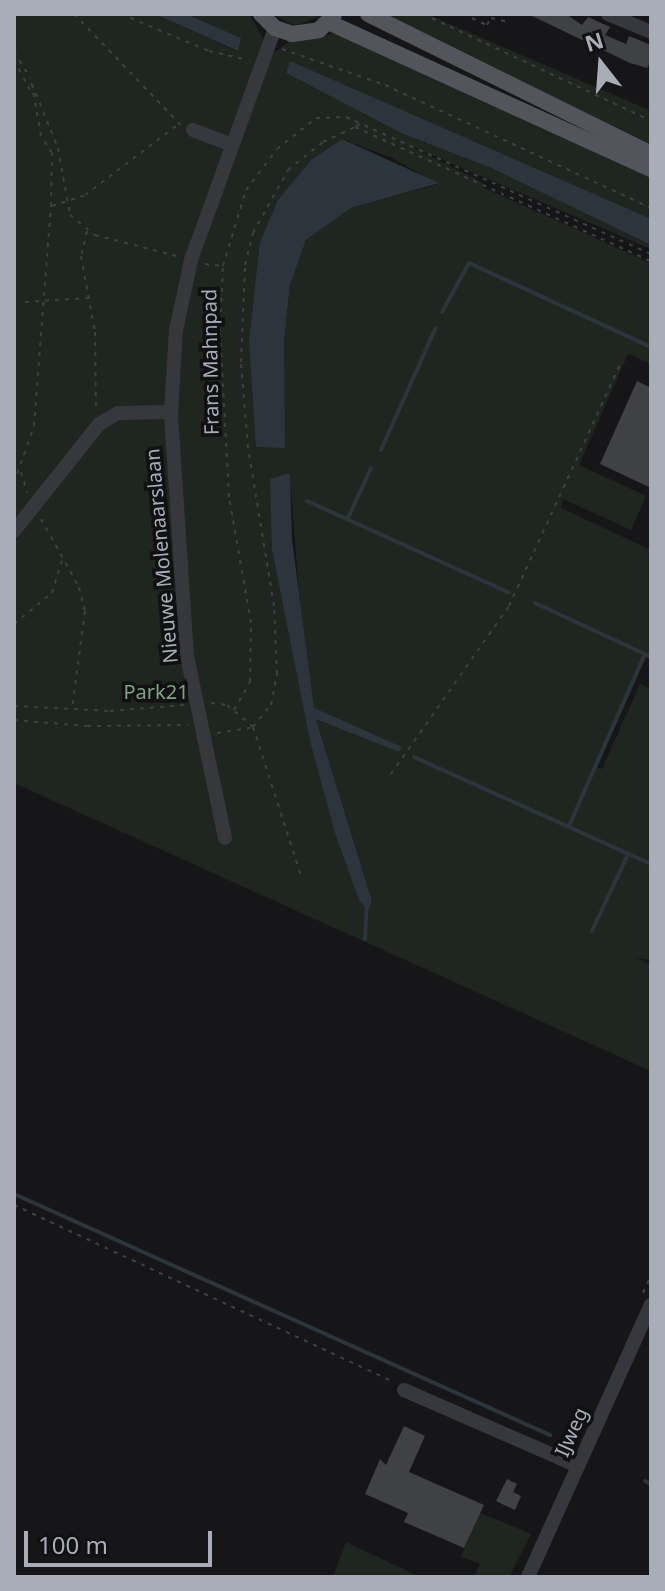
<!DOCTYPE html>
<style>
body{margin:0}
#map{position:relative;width:665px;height:1591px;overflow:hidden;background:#161618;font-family:"Noto Sans",sans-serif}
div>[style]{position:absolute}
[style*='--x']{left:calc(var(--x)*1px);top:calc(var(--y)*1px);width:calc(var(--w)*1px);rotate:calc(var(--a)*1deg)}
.green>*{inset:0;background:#1e261f}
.water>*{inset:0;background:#2c353c}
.stream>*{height:4px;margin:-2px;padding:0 2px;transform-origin:2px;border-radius:2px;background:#2c353c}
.building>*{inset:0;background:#404145}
.path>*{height:2px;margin-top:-1px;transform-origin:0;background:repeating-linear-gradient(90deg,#3d3f44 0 4px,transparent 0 10px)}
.minor>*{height:14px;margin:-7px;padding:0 7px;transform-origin:7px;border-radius:7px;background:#37383d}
.major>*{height:16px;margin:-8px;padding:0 8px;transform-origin:8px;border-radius:8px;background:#53555c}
span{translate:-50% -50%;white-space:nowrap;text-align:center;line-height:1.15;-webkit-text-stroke:7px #111113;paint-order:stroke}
.street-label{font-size:20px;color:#a8adb8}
.park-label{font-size:20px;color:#7fa381}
.frame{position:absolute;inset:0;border:16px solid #a8adb8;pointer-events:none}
.north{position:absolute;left:561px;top:24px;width:80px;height:80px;-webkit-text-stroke:6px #111113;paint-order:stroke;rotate:343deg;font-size:22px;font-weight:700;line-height:32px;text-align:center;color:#a8adb8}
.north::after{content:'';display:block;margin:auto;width:28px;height:36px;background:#a8adb8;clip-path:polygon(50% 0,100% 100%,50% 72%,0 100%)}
.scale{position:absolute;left:24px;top:1531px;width:188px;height:36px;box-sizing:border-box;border:4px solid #a8adb8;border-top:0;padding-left:10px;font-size:24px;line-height:28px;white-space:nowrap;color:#a8adb8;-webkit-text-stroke:6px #111113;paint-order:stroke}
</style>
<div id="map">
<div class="green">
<div style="clip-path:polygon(evenodd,14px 14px,155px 14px,237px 51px,240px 38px,186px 14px,249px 14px,272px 54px,289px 42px,338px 33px,651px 172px,651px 222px,290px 61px,286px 73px,401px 133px,424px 139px,424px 144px,427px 140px,489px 167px,651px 245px,651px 249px,406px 144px,482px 182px,482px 187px,651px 263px,651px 364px,628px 354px,579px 465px,646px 496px,631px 530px,563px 499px,561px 508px,651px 550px,651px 659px,646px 658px,597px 767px,602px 769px,640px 684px,651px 689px,651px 960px,636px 958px,651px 965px,651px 1071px,14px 783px,14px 14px,342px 139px,392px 158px,438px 184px,351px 208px,306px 240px,290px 285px,284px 342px,256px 446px,312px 159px,342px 139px,14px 14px,290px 474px,302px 635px,314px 708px,399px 751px,316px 718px,372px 901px,359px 900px,311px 745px,270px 480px,290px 474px)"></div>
<div style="clip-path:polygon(272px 14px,326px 14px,295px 26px)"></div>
<div style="clip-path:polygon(382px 14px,427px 14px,651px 111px,651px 147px)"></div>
<div style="clip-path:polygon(480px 1513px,531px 1534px,509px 1577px,474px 1577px,480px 1564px,461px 1556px)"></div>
<div style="clip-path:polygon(346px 1542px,420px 1577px,421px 1577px,333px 1577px)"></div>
</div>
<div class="water">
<div style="clip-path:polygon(155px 14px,186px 14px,241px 38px,238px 51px)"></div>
<div style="clip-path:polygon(290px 61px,651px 219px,651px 245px,489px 167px,401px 133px,286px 73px)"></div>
<div style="clip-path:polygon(342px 139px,439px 183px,351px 208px,306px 240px,290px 285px,284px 342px,285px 448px,256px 447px,249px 342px,260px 242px,278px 200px,312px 159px)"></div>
<div style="clip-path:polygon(290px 473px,292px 540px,314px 708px,402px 747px,399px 752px,316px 719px,372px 901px,368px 910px,359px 900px,335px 833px,311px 745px,272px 549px,270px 479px)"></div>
</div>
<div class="stream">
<div style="--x:442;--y:312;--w:56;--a:-61.1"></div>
<div style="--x:469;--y:263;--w:200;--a:24.8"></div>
<div style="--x:381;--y:450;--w:133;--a:-65.9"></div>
<div style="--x:307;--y:501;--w:221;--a:24.4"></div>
<div style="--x:348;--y:518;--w:55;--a:-65.3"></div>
<div style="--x:535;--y:603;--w:126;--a:24.9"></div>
<div style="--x:414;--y:757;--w:260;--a:24.3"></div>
<div style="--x:569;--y:826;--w:188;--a:-66.2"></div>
<div style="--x:592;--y:931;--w:85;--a:-64.9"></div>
<div style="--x:365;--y:939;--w:34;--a:-87"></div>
<div style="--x:14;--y:1194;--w:588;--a:24.21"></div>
<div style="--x:645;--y:1481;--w:7;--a:27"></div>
</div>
<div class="building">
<div style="clip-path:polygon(528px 14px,566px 14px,582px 25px,588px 17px,610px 27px,605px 35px,626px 44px,629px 36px,651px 45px,651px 60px,647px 68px,630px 63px)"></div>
<div style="clip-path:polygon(637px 381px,651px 388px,651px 488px,600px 464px)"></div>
<div style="clip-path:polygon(404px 1426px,425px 1436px,409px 1472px,484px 1505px,464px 1548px,404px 1522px,408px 1513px,365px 1494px,380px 1459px,386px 1465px)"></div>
<div style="clip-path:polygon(507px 1479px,517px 1484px,513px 1492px,521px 1496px,515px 1510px,496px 1501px)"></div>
</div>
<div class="path">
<div style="--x:74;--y:14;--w:154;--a:46.1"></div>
<div style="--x:121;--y:14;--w:95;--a:22.8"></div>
<div style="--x:209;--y:51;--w:39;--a:13"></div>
<div style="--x:423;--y:14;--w:252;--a:25.1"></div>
<div style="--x:463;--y:14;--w:26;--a:25"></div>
<div style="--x:487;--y:25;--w:8;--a:-60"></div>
<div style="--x:491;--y:18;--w:17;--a:13"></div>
<div style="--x:282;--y:49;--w:109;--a:19.3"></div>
<div style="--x:385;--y:85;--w:293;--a:24.8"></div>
<div style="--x:14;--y:52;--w:31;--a:58"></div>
<div style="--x:14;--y:60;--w:34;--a:62"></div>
<div style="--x:32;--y:84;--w:69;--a:67.9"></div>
<div style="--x:58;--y:148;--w:68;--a:79.8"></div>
<div style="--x:70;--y:215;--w:32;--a:39"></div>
<div style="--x:95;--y:235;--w:84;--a:14.5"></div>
<div style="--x:360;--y:124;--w:6;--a:149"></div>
<div style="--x:355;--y:127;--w:325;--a:24.4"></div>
<div style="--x:52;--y:206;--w:35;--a:-18"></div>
<div style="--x:85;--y:195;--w:118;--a:-37.1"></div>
<div style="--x:87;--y:231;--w:26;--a:103"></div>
<div style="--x:81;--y:256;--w:77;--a:79.6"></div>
<div style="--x:95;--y:332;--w:79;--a:89.3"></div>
<div style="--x:205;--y:264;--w:18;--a:6"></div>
<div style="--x:25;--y:302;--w:64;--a:-3.6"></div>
<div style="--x:21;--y:472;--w:21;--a:73"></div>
<div style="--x:14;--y:483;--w:60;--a:-70.7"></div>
<div style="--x:34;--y:426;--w:221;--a:-85.6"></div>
<div style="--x:51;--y:206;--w:53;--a:-88.9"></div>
<div style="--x:52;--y:153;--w:20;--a:-123"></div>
<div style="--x:41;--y:136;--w:57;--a:-100.1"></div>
<div style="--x:41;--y:519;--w:78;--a:60.8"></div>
<div style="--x:79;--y:587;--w:25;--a:76"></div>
<div style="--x:85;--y:611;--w:99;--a:97.6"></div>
<div style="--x:14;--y:624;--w:49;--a:-39.2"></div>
<div style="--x:52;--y:593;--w:34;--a:-73"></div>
<div style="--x:211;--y:703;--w:16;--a:7"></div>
<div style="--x:227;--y:705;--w:34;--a:40"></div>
<div style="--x:253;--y:727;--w:157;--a:72.1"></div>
<div style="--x:14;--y:706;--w:96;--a:3"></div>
<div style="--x:110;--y:711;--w:74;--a:-4.6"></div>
<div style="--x:234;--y:710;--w:32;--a:-60"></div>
<div style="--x:250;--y:682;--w:59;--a:-89"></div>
<div style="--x:251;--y:623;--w:128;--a:-99.9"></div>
<div style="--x:229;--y:497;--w:165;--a:-93.1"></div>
<div style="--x:220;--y:332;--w:66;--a:-87.4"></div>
<div style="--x:223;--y:266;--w:79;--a:-73.2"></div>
<div style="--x:246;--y:190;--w:51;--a:-52.9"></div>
<div style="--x:277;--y:149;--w:50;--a:-38.5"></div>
<div style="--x:316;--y:118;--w:30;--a:-2"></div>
<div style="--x:346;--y:117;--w:334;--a:24.2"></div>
<div style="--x:14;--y:720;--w:73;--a:4.7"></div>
<div style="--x:87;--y:726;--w:101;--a:-0.6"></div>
<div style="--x:217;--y:733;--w:36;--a:-9"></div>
<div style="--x:253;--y:727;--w:28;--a:-51"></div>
<div style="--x:271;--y:705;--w:32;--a:-79"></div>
<div style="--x:277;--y:674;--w:68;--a:-92.5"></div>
<div style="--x:274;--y:606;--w:160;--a:-99.3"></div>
<div style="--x:248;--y:448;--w:86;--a:-94.7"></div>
<div style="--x:241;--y:362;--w:97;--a:-87.6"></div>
<div style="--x:245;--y:265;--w:33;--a:-76"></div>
<div style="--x:253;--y:233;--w:72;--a:-60.9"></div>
<div style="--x:288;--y:170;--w:45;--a:-38.7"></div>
<div style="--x:323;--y:142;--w:35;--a:-25"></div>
<div style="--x:391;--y:774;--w:205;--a:-54.9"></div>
<div style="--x:509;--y:606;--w:268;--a:-65.3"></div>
<div style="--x:14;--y:1205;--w:418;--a:25"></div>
<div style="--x:643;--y:1293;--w:19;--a:-65"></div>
</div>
<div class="minor">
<div style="--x:608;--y:14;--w:47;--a:22.7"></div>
<div style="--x:193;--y:130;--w:40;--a:21"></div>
<div style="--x:14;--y:531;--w:137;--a:-51.5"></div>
<div style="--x:99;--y:424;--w:22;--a:-30"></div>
<div style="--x:118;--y:413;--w:53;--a:-1.1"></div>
<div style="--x:225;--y:838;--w:186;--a:-101.8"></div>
<div style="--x:187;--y:656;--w:245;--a:-93.8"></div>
<div style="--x:171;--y:412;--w:82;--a:-86.5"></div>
<div style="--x:176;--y:330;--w:72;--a:-77.9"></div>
<div style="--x:191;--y:260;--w:247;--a:-70.1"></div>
<div style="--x:404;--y:1390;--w:190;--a:23.6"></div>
<div style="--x:528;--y:1577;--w:299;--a:-65.7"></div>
</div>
<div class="major">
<div style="--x:261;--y:14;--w:20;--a:45"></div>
<div style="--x:275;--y:28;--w:18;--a:19"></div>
<div style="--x:292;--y:34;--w:27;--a:-8"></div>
<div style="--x:319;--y:30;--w:21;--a:-45"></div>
<div style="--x:368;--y:14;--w:316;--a:26.3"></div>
<div style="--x:328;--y:22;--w:355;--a:24.5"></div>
</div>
<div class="street-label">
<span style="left:210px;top:362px;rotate:-91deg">Frans Mahnpad</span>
<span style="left:161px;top:556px;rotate:-95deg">Nieuwe Molenaarslaan</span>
<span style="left:571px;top:1432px;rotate:-66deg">IJweg</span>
</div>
<div class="park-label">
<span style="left:156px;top:691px">Park21</span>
</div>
<div class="frame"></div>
<div class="north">N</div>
<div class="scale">100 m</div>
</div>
